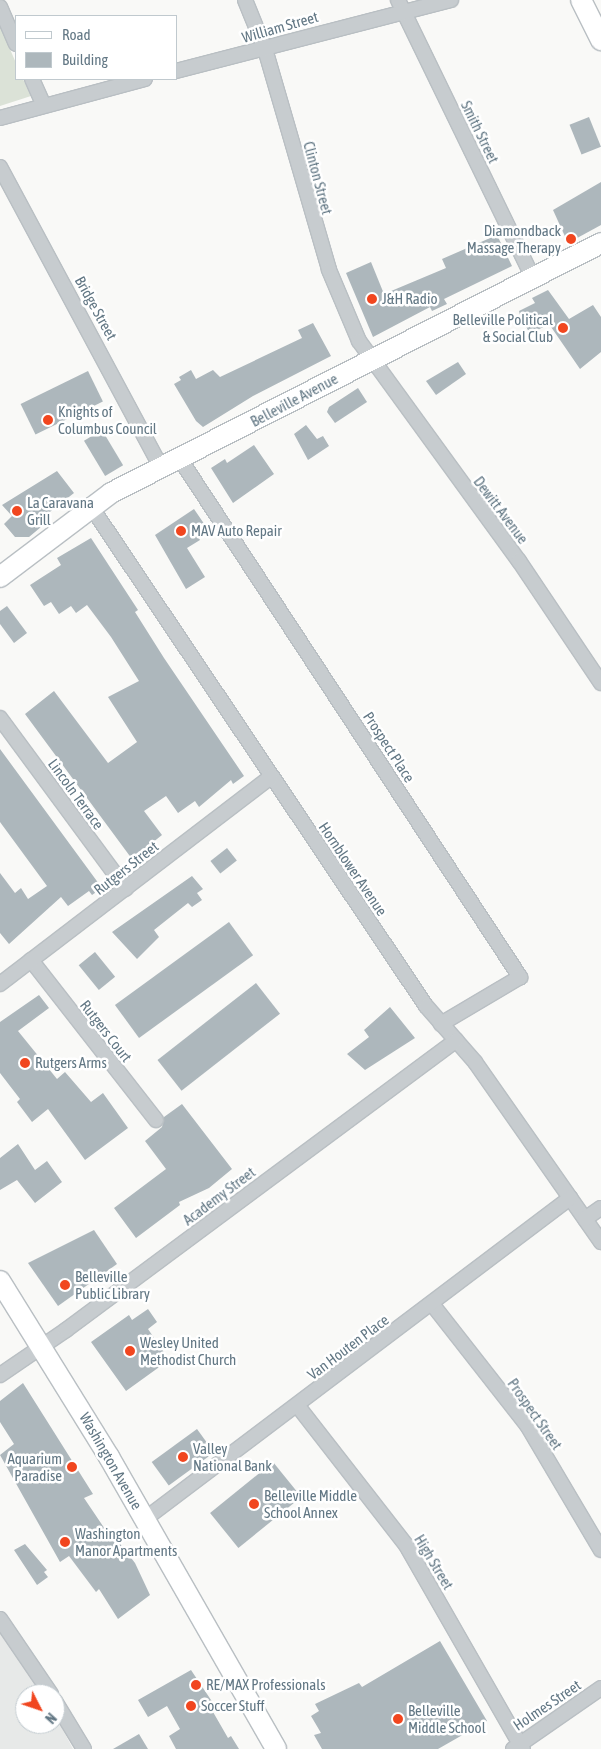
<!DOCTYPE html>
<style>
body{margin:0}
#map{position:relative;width:601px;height:1749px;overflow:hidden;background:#f9f9f7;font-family:"Asap Condensed",sans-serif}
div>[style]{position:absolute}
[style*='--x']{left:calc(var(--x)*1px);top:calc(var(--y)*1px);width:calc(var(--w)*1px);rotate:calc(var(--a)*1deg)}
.built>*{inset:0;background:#e7e9e8}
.green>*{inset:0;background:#dbe2d7}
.building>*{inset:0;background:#adb7bc;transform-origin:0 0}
.roads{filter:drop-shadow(1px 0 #b9bfc3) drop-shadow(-1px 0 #b9bfc3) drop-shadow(0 1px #b9bfc3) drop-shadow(0 -1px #b9bfc3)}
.minor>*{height:14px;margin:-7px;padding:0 7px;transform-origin:7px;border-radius:7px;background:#c7cccf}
.secondary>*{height:20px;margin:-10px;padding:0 10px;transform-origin:10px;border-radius:10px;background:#fff}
.dots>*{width:14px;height:14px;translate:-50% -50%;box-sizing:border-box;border:2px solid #fff;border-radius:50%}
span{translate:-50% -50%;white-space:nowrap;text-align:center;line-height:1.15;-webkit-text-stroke:5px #fff;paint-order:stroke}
.street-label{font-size:15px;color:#627784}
.poi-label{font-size:15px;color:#627784}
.right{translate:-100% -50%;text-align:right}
.left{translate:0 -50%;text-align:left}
.legend{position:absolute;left:15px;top:15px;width:162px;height:65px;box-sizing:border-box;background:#fff;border:1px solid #c0c9ce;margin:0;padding:6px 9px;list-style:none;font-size:15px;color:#627784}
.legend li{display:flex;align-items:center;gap:10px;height:25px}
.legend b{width:25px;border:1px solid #c0c9ce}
.north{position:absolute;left:15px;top:1684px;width:50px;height:50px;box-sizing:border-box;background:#fff;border:1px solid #c0c9ce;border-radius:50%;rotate:131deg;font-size:14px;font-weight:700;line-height:20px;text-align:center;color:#627784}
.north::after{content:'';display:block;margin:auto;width:18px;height:22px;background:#f1461f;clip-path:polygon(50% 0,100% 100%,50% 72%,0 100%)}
</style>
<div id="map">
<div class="built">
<div style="clip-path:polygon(0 1632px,44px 1694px,25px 1694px,25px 1724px,55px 1724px,55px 1715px,73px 1749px,0 1749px)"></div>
</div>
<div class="green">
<div style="clip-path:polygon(0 26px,16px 63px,16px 79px,23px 79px,31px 96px,0 106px)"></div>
</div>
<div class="building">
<div style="left:589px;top:117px;width:32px;height:21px;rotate:68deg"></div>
<div style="clip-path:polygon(601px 182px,601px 225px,568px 243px,553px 210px)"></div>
<div style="clip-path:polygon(497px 235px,512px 266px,444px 299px,447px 304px,432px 311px,430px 307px,373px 337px,346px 273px,371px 262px,384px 294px,446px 268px,442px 259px)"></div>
<div style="clip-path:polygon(548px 290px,569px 319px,593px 305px,601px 317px,601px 352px,580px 369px,549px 324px,530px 334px,520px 315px,519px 311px,535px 303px,532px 298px)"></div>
<div style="clip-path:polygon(313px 323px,331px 356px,253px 396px,203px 427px,196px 421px,174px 384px,181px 380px,179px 377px,191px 370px,196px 379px,213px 370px,220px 377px,302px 338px,298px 330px)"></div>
<div style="clip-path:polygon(458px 362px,466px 374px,436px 395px,426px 381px)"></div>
<div style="left:88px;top:371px;width:34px;height:75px;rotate:64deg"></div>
<div style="clip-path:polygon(358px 388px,367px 402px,335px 423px,327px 412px,329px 407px)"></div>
<div style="clip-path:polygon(306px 425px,317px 439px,323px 436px,329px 446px,308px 460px,294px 434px)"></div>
<div style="left:102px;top:430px;width:41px;height:21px;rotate:59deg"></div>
<div style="clip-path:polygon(254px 445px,274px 474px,233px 503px,211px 468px,225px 459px,227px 463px)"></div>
<div style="clip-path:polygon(57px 471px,74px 493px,37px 522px,41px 527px,29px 537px,15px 537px,4px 524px,12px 516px,2px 505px)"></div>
<div style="clip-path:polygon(194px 509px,207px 528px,197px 535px,200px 540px,187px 548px,205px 577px,186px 589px,155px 535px)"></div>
<div style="clip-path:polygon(91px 538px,138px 610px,135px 612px,164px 658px,244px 776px,233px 784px,231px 780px,199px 807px,195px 801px,178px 813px,166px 796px,144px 811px,162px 835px,132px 859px,25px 714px,54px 691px,108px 763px,137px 742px,108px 697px,139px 681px,111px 637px,87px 605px,76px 613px,71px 606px,59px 614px,51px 602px,44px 606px,30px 585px,61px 565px,57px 558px)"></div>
<div style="clip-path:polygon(7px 606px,27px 633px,14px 643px,0 624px,0 611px)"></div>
<div style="clip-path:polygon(0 749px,102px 888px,92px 895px,89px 891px,68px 906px,61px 897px,9px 944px,0 933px,0 873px,15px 893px,21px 888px,28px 899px,47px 886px,0 822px)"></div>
<div style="left:227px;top:848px;width:16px;height:21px;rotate:52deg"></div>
<div style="clip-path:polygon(192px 876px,203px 889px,197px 893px,202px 900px,192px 907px,188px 903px,154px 930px,159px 937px,137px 959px,112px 932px)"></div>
<div style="left:229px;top:922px;width:41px;height:141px;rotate:54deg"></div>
<div style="left:95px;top:952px;width:32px;height:21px;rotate:51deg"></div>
<div style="left:256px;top:983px;width:39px;height:125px;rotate:52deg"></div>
<div style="clip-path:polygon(39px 995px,49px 1008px,18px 1031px,57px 1079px,65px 1072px,91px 1102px,103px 1093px,128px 1128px,85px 1160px,48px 1109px,32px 1122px,17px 1102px,20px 1099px,0 1073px,0 1022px)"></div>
<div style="clip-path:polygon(390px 1007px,415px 1038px,365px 1070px,347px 1054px,369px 1037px,364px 1030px)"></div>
<div style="clip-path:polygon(182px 1104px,232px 1169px,209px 1188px,179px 1202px,180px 1205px,136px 1238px,114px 1208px,166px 1169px,145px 1141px,162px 1127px,164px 1117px)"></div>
<div style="clip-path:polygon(18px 1144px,35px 1170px,47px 1161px,62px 1182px,35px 1203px,17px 1180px,0 1190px,0 1158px)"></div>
<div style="clip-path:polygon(94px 1230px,117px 1264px,58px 1306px,28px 1263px)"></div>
<div style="clip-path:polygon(148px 1309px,157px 1322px,148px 1329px,169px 1360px,126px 1391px,91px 1342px,129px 1315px,132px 1320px)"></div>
<div style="clip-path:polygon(23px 1383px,93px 1494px,84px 1498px,111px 1538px,114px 1536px,135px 1563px,150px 1595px,118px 1619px,99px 1589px,96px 1592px,69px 1556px,60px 1562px,0 1455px,14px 1444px,0 1422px,0 1401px)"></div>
<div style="left:197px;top:1429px;width:29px;height:56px;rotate:54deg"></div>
<div style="left:273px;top:1462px;width:45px;height:81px;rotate:51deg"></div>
<div style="clip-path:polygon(25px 1544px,47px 1570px,44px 1572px,48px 1577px,37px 1585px,14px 1550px)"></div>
<div style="clip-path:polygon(440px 1641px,487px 1721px,438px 1749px,322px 1749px,314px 1735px,321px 1733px,311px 1716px,319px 1711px,315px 1704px,359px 1683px,362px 1687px)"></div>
<div style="clip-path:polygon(191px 1670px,213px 1703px,209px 1705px,228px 1738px,231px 1736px,239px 1749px,176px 1749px,169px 1736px,180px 1729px,167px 1706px,148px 1717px,138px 1700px)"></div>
<div style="clip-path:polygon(139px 1734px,148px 1749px,113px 1749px)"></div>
</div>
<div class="roads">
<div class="minor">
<div style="--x:245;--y:0;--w:53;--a:67.8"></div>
<div style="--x:265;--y:49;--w:230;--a:73.8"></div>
<div style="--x:329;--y:270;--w:77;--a:67.1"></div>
<div style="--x:359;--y:341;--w:272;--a:54"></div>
<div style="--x:519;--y:561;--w:147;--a:56.1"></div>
<div style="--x:398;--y:0;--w:309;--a:64.1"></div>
<div style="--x:0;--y:7;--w:40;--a:66.6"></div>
<div style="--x:176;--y:71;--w:284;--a:-14.5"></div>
<div style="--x:32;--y:79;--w:27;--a:66"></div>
<div style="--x:0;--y:118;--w:150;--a:-15.1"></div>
<div style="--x:0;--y:167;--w:340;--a:61.8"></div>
<div style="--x:180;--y:459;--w:620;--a:56.72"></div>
<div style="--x:520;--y:977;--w:92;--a:149.3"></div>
<div style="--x:90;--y:505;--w:603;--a:56.15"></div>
<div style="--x:426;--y:1006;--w:74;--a:48.8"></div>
<div style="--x:475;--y:1062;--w:220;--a:55"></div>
<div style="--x:0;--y:718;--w:212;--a:53.6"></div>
<div style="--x:31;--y:960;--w:203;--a:52"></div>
<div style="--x:0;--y:984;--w:341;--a:-37.4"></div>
<div style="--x:585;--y:1219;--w:19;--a:-35"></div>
<div style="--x:432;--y:1304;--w:154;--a:51.9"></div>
<div style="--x:527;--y:1425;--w:145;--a:59.4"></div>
<div style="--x:0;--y:1375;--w:80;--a:-34.3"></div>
<div style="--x:66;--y:1330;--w:486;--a:-36.6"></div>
<div style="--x:297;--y:1405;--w:177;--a:52.1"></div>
<div style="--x:406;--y:1545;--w:235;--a:60.2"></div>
<div style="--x:145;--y:1519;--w:533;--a:-37.06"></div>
<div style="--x:0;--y:1619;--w:91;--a:55.8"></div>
<div style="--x:55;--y:1701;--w:56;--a:58.9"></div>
<div style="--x:513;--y:1749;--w:107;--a:-34.7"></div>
</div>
<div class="secondary">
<div style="--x:581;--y:0;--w:45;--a:63.4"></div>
<div style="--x:0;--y:577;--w:139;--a:-37.1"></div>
<div style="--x:111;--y:493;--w:550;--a:-27.03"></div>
<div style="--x:0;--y:1281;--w:207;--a:58.2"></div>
<div style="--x:109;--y:1457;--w:336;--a:60.2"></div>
</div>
</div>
<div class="dots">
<div style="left:571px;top:239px;background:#f1461f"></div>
<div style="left:372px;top:299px;background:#f1461f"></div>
<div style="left:563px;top:328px;background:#f1461f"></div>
<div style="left:48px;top:420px;background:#f1461f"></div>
<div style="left:17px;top:511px;background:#f1461f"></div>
<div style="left:181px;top:531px;background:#f1461f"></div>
<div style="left:25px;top:1063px;background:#f1461f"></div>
<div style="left:65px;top:1285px;background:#f1461f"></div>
<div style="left:130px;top:1351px;background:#f1461f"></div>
<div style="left:183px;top:1457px;background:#f1461f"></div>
<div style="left:72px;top:1467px;background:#f1461f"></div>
<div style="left:254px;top:1504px;background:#f1461f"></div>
<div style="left:65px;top:1542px;background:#f1461f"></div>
<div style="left:196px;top:1685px;background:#f1461f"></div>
<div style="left:191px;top:1706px;background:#f1461f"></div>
<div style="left:398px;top:1719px;background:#f1461f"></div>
</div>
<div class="street-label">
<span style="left:280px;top:27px;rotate:-16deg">William Street</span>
<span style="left:480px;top:132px;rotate:64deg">Smith Street</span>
<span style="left:318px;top:178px;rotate:75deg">Clinton Street</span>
<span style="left:96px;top:308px;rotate:61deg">Bridge Street</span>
<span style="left:294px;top:400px;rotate:-28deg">Belleville Avenue</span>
<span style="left:501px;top:510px;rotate:53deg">Dewitt Avenue</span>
<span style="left:389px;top:747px;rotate:57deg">Prospect Place</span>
<span style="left:76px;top:794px;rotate:54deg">Lincoln Terrace</span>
<span style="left:126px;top:868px;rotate:-38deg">Rutgers Street</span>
<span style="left:353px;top:869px;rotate:56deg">Hornblower Avenue</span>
<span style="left:106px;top:1031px;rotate:52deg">Rutgers Court</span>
<span style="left:219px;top:1196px;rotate:-37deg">Academy Street</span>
<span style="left:348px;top:1347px;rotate:-37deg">Van Houten Place</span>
<span style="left:535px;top:1414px;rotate:55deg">Prospect Street</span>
<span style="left:111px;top:1461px;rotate:60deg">Washington Avenue</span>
<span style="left:434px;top:1562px;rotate:59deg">High Street</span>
<span style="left:547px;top:1705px;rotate:-34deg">Holmes Street</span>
</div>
<div class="poi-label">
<span class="right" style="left:561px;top:239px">Diamondback<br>Massage Therapy</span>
<span class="left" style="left:382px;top:299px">J&amp;H Radio</span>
<span class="right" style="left:553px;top:328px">Belleville Political<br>&amp; Social Club</span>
<span class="left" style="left:58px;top:420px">Knights of<br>Columbus Council</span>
<span class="left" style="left:27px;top:511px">La Caravana<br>Grill</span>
<span class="left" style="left:191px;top:531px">MAV Auto Repair</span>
<span class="left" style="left:35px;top:1063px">Rutgers Arms</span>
<span class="left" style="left:75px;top:1285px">Belleville<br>Public Library</span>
<span class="left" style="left:140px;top:1351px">Wesley United<br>Methodist Church</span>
<span class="left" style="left:193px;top:1457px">Valley<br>National Bank</span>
<span class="right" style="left:62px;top:1467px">Aquarium<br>Paradise</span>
<span class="left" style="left:264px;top:1504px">Belleville Middle<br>School Annex</span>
<span class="left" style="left:75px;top:1542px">Washington<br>Manor Apartments</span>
<span class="left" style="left:206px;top:1685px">RE/MAX Professionals</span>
<span class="left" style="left:201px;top:1706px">Soccer Stuff</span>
<span class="left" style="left:408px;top:1719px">Belleville<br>Middle School</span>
</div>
<ul class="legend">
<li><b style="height:6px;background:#fff"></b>Road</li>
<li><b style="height:14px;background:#adb7bc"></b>Building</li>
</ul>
<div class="north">N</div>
</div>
